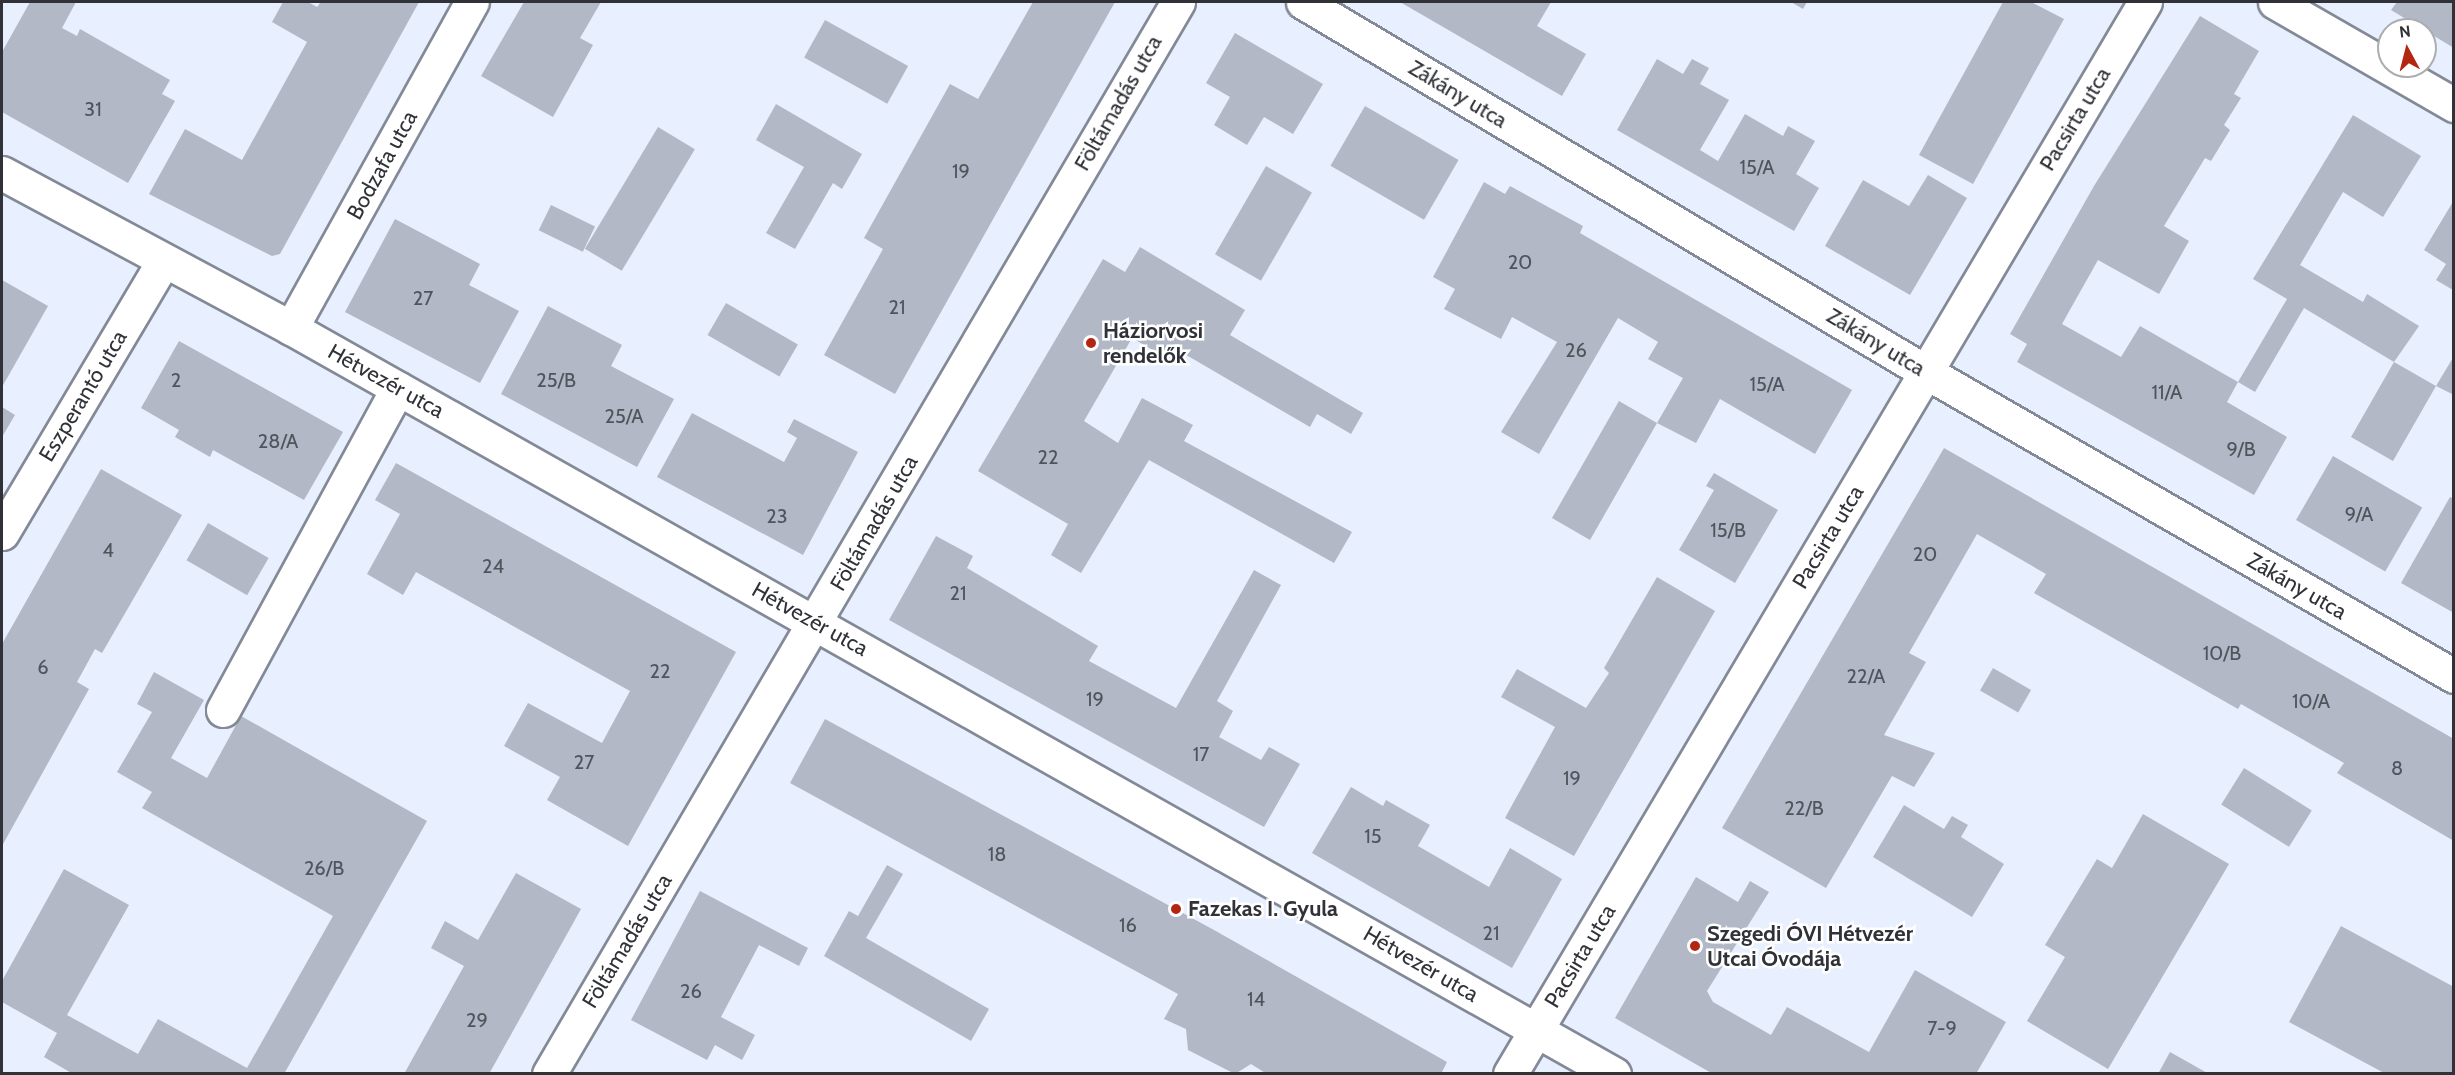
<!DOCTYPE html>
<meta charset="utf-8">
<style>
body{margin:0}
#map{position:relative;width:2455px;height:1075px;overflow:hidden;background:#e8effe;font-family:Cabin,sans-serif}
div>[style]{position:absolute}
[style*='--x']{left:calc(var(--x)*1px);top:calc(var(--y)*1px);width:calc(var(--w)*1px);rotate:calc(var(--a)*1deg)}
.building>*{inset:0;background:#b2b8c6;transform-origin:0 0}
.roads{filter:drop-shadow(2px 0 #838996) drop-shadow(-2px 0 #838996) drop-shadow(0 2px #838996) drop-shadow(0 -2px #838996)}
.minor>*{height:33px;margin:-16.5px;padding:0 16.5px;transform-origin:16.5px;border-radius:16.5px;background:#fff}
.dots>*{width:16px;height:16px;translate:-50% -50%;box-sizing:border-box;border:3px solid #fff;border-radius:50%}
span{translate:-50% -50%;white-space:nowrap;text-align:center;line-height:1.15;-webkit-text-stroke:5px #fff;paint-order:stroke}
.number-label{font-size:20px;color:#50545c}
.number-label span{-webkit-text-stroke-width:0}
.street-label{font-size:22px;color:#303238}
.poi-label{font-size:22px;color:#303238;font-weight:700}
.left{translate:0 -50%;text-align:left}
.frame{position:absolute;inset:0;border:3px solid #303238;pointer-events:none}
.north{position:absolute;left:2377px;top:18px;width:60px;height:60px;box-sizing:border-box;background:#fff;border:2px solid #acadaf;border-radius:50%;rotate:353deg;font-size:16px;font-weight:700;line-height:24px;text-align:center;color:#303238}
.north::after{content:'';display:block;margin:auto;width:21px;height:27px;background:#b32611;clip-path:polygon(50% 0,100% 100%,50% 72%,0 100%)}
</style>
<div id="map">
<div class="building">
<div style="clip-path:polygon(30px 2px,76px 2px,62px 28px,77px 36px,80px 29px,170px 80px,162px 94px,175px 101px,128px 183px,2px 112px,2px 52px)"></div>
<div style="clip-path:polygon(283px 2px,308px 2px,317px 7px,321px 2px,419px 2px,280px 254px,272px 256px,149px 194px,185px 129px,242px 160px,307px 42px,272px 22px)"></div>
<div style="clip-path:polygon(524px 2px,601px 2px,580px 38px,593px 45px,553px 117px,481px 76px)"></div>
<div style="clip-path:polygon(1033px 2px,1115px 2px,895px 394px,824px 355px,883px 249px,864px 238px,950px 84px,978px 99px)"></div>
<div style="clip-path:polygon(1400px 2px,1551px 2px,1537px 26px,1586px 54px,1562px 96px)"></div>
<div style="clip-path:polygon(1791px 2px,1807px 2px,1803px 9px)"></div>
<div style="clip-path:polygon(2003px 2px,2031px 2px,2064px 19px,1973px 184px,1919px 155px)"></div>
<div style="clip-path:polygon(2397px 2px,2454px 2px,2454px 48px,2391px 10px)"></div>
<div style="clip-path:polygon(2200px 16px,2259px 51px,2234px 94px,2241px 98px,2224px 125px,2230px 130px,2211px 161px,2205px 158px,2164px 226px,2189px 241px,2159px 294px,2098px 260px,2062px 324px,2121px 357px,2140px 326px,2238px 382px,2227px 402px,2287px 437px,2254px 495px,2017px 362px,2027px 344px,2010px 334px,2094px 186px)"></div>
<div style="left:825px;top:20px;width:95px;height:43px;rotate:29deg"></div>
<div style="clip-path:polygon(1235px 33px,1323px 84px,1293px 134px,1264px 117px,1247px 145px,1214px 125px,1230px 97px,1206px 83px)"></div>
<div style="clip-path:polygon(1657px 59px,1683px 74px,1692px 59px,1709px 68px,1700px 84px,1729px 100px,1700px 150px,1718px 161px,1745px 114px,1783px 136px,1788px 126px,1815px 141px,1796px 174px,1819px 188px,1794px 231px,1617px 130px)"></div>
<div style="clip-path:polygon(776px 104px,862px 154px,842px 189px,833px 183px,795px 249px,766px 233px,804px 167px,756px 140px)"></div>
<div style="left:1365px;top:106px;width:108px;height:69px;rotate:30deg"></div>
<div style="clip-path:polygon(2353px 115px,2421px 156px,2383px 217px,2343px 192px,2300px 265px,2363px 302px,2367px 294px,2419px 326px,2394px 362px,2436px 386px,2393px 461px,2351px 437px,2394px 362px,2304px 308px,2255px 392px,2238px 382px,2287px 299px,2253px 279px)"></div>
<div style="left:658px;top:127px;width:43px;height:142px;rotate:31deg"></div>
<div style="left:1266px;top:166px;width:53px;height:102px;rotate:30deg"></div>
<div style="clip-path:polygon(1928px 175px,1967px 198px,1910px 295px,1825px 246px,1863px 180px,1909px 206px)"></div>
<div style="clip-path:polygon(1484px 182px,1505px 194px,1510px 186px,1583px 226px,1580px 233px,1852px 390px,1815px 454px,1720px 399px,1696px 443px,1657px 423px,1590px 540px,1552px 518px,1619px 401px,1657px 423px,1683px 378px,1648px 359px,1658px 342px,1618px 318px,1539px 454px,1501px 432px,1557px 342px,1512px 317px,1501px 339px,1444px 309px,1455px 289px,1433px 277px)"></div>
<div style="clip-path:polygon(2454px 200px,2454px 288px,2453px 290px,2436px 280px,2446px 264px,2424px 250px)"></div>
<div style="left:551px;top:205px;width:49px;height:28px;rotate:26deg"></div>
<div style="clip-path:polygon(395px 219px,480px 264px,469px 285px,519px 311px,480px 383px,345px 312px)"></div>
<div style="clip-path:polygon(1140px 247px,1245px 310px,1230px 335px,1363px 413px,1351px 434px,1317px 414px,1310px 427px,1176px 349px,1170px 360px,1132px 338px,1084px 421px,1118px 443px,1142px 398px,1193px 425px,1184px 441px,1352px 532px,1334px 563px,1149px 460px,1081px 573px,1051px 555px,1068px 524px,978px 471px,1103px 259px,1125px 272px)"></div>
<div style="clip-path:polygon(2px 280px,48px 306px,2px 387px)"></div>
<div style="left:726px;top:303px;width:83px;height:37px;rotate:30deg"></div>
<div style="clip-path:polygon(548px 306px,622px 345px,611px 366px,674px 399px,637px 467px,501px 394px)"></div>
<div style="clip-path:polygon(179px 341px,343px 432px,304px 500px,213px 450px,210px 457px,175px 437px,179px 430px,141px 408px)"></div>
<div style="clip-path:polygon(2454px 356px,2454px 395px,2436px 386px)"></div>
<div style="clip-path:polygon(2px 407px,15px 415px,2px 437px)"></div>
<div style="clip-path:polygon(692px 413px,784px 462px,797px 438px,787px 432px,794px 419px,858px 452px,803px 555px,657px 477px)"></div>
<div style="clip-path:polygon(1944px 448px,2454px 739px,2454px 841px,2337px 773px,2344px 763px,2241px 704px,2238px 709px,2034px 593px,2046px 574px,1977px 534px,1909px 653px,1926px 662px,1884px 735px,1935px 753px,1914px 787px,1892px 776px,1826px 888px,1722px 828px)"></div>
<div style="left:2333px;top:456px;width:103px;height:74px;rotate:30deg"></div>
<div style="clip-path:polygon(396px 463px,736px 652px,628px 846px,547px 800px,560px 777px,504px 746px,528px 703px,602px 743px,630px 691px,416px 572px,403px 595px,367px 574px,400px 514px,375px 500px)"></div>
<div style="clip-path:polygon(101px 469px,182px 515px,102px 653px,95px 649px,77px 682px,89px 689px,2px 846px,2px 644px)"></div>
<div style="clip-path:polygon(1714px 473px,1778px 510px,1735px 583px,1679px 550px,1714px 490px,1706px 486px)"></div>
<div style="clip-path:polygon(2450px 497px,2454px 499px,2454px 613px,2401px 583px)"></div>
<div style="left:208px;top:523px;width:70px;height:43px;rotate:30deg"></div>
<div style="clip-path:polygon(936px 536px,973px 556px,967px 568px,1098px 646px,1089px 661px,1176px 708px,1254px 570px,1281px 585px,1217px 701px,1233px 711px,1219px 737px,1261px 760px,1269px 747px,1300px 764px,1264px 827px,889px 620px)"></div>
<div style="clip-path:polygon(1657px 577px,1715px 611px,1574px 856px,1505px 818px,1555px 727px,1501px 697px,1517px 669px,1586px 708px,1609px 673px,1604px 668px)"></div>
<div style="left:1993px;top:668px;width:44px;height:26px;rotate:30deg"></div>
<div style="clip-path:polygon(154px 672px,204px 700px,171px 758px,207px 778px,241px 716px,427px 821px,284px 1074px,73px 1074px,44px 1057px,57px 1033px,2px 1002px,2px 981px,64px 869px,129px 905px,67px 1015px,138px 1054px,158px 1019px,247px 1068px,333px 916px,142px 808px,152px 792px,117px 772px,152px 712px,137px 704px)"></div>
<div style="clip-path:polygon(825px 719px,1214px 930px,1447px 1062px,1441px 1074px,1267px 1074px,1251px 1064px,1235px 1074px,1188px 1050px,1186px 1029px,1164px 1019px,1178px 994px,790px 783px)"></div>
<div style="left:2244px;top:768px;width:80px;height:43px;rotate:32deg"></div>
<div style="clip-path:polygon(1351px 787px,1383px 806px,1386px 800px,1430px 825px,1418px 846px,1489px 887px,1510px 848px,1562px 879px,1512px 968px,1312px 853px)"></div>
<div style="clip-path:polygon(1904px 805px,1944px 829px,1952px 816px,1968px 825px,1961px 837px,2004px 864px,1972px 917px,1873px 857px)"></div>
<div style="clip-path:polygon(2143px 814px,2229px 864px,2108px 1069px,2027px 1021px,2065px 957px,2045px 945px,2097px 859px,2112px 868px)"></div>
<div style="clip-path:polygon(887px 865px,903px 874px,866px 938px,989px 1009px,971px 1041px,824px 956px,849px 911px,858px 916px)"></div>
<div style="clip-path:polygon(516px 873px,581px 909px,489px 1074px,404px 1074px,464px 966px,431px 948px,445px 921px,478px 940px)"></div>
<div style="clip-path:polygon(1696px 877px,1738px 902px,1750px 881px,1769px 892px,1707px 991px,1713px 1002px,1771px 1035px,1787px 1007px,1869px 1052px,1915px 970px,2006px 1022px,1976px 1074px,1713px 1074px,1615px 1018px)"></div>
<div style="clip-path:polygon(700px 891px,808px 948px,799px 966px,759px 945px,721px 1017px,755px 1035px,742px 1060px,715px 1045px,707px 1060px,631px 1020px)"></div>
<div style="clip-path:polygon(2341px 926px,2454px 987px,2454px 1074px,2386px 1074px,2289px 1022px)"></div>
<div style="clip-path:polygon(2170px 1052px,2209px 1074px,2158px 1074px)"></div>
</div>
<div class="roads">
<div class="minor">
<div style="--x:1303;--y:2;--w:725;--a:30.71"></div>
<div style="--x:1926;--y:372;--w:609;--a:29.93"></div>
<div style="--x:2275;--y:2;--w:207;--a:29.9"></div>
<div style="--x:2;--y:173;--w:328;--a:28.2"></div>
<div style="--x:291;--y:328;--w:1519;--a:29.42"></div>
<div style="--x:291;--y:328;--w:373;--a:-61"></div>
<div style="--x:2;--y:533;--w:317;--a:-59.3"></div>
<div style="--x:223;--y:710;--w:366;--a:-61.5"></div>
<div style="--x:549;--y:1074;--w:1243;--a:-59.6"></div>
<div style="--x:1510;--y:1074;--w:1246;--a:-59.36"></div>
</div>
</div>
<div class="dots">
<div style="left:1091px;top:343px;background:#b32611"></div>
<div style="left:1176px;top:909px;background:#b32611"></div>
<div style="left:1695px;top:946px;background:#b32611"></div>
</div>
<div class="number-label">
<span style="left:93px;top:109px">31</span>
<span style="left:1757px;top:167px">15/A</span>
<span style="left:961px;top:171px">19</span>
<span style="left:1520px;top:262px">20</span>
<span style="left:423px;top:298px">27</span>
<span style="left:897px;top:307px">21</span>
<span style="left:1576px;top:350px">26</span>
<span style="left:176px;top:380px">2</span>
<span style="left:556px;top:380px">25/B</span>
<span style="left:1767px;top:384px">15/A</span>
<span style="left:2167px;top:392px">11/A</span>
<span style="left:624px;top:416px">25/A</span>
<span style="left:278px;top:441px">28/A</span>
<span style="left:2241px;top:449px">9/B</span>
<span style="left:1048px;top:457px">22</span>
<span style="left:2359px;top:514px">9/A</span>
<span style="left:777px;top:516px">23</span>
<span style="left:1728px;top:530px">15/B</span>
<span style="left:108px;top:550px">4</span>
<span style="left:1925px;top:554px">20</span>
<span style="left:493px;top:566px">24</span>
<span style="left:958px;top:593px">21</span>
<span style="left:2222px;top:653px">10/B</span>
<span style="left:43px;top:667px">6</span>
<span style="left:660px;top:671px">22</span>
<span style="left:1866px;top:676px">22/A</span>
<span style="left:1095px;top:699px">19</span>
<span style="left:2311px;top:701px">10/A</span>
<span style="left:1201px;top:754px">17</span>
<span style="left:584px;top:762px">27</span>
<span style="left:2397px;top:768px">8</span>
<span style="left:1572px;top:778px">19</span>
<span style="left:1804px;top:808px">22/B</span>
<span style="left:1373px;top:836px">15</span>
<span style="left:997px;top:854px">18</span>
<span style="left:324px;top:868px">26/B</span>
<span style="left:1128px;top:925px">16</span>
<span style="left:1491px;top:933px">21</span>
<span style="left:691px;top:991px">26</span>
<span style="left:1256px;top:999px">14</span>
<span style="left:477px;top:1020px">29</span>
<span style="left:1942px;top:1028px">7-9</span>
</div>
<div class="street-label">
<span style="left:1458px;top:94px;rotate:31deg">Zákány utca</span>
<span style="left:1118px;top:103px;rotate:-60deg">Föltámadás utca</span>
<span style="left:2075px;top:119px;rotate:-59deg">Pacsirta utca</span>
<span style="left:382px;top:165px;rotate:-61deg">Bodzafa utca</span>
<span style="left:1876px;top:342px;rotate:31deg">Zákány utca</span>
<span style="left:386px;top:381px;rotate:29deg">Hétvezér utca</span>
<span style="left:83px;top:396px;rotate:-59deg">Eszperantó utca</span>
<span style="left:874px;top:523px;rotate:-60deg">Föltámadás utca</span>
<span style="left:1828px;top:537px;rotate:-59deg">Pacsirta utca</span>
<span style="left:2297px;top:586px;rotate:30deg">Zákány utca</span>
<span style="left:810px;top:619px;rotate:29deg">Hétvezér utca</span>
<span style="left:627px;top:941px;rotate:-59deg">Föltámadás utca</span>
<span style="left:1580px;top:956px;rotate:-59deg">Pacsirta utca</span>
<span style="left:1421px;top:964px;rotate:30deg">Hétvezér utca</span>
</div>
<div class="poi-label">
<span class="left" style="left:1103px;top:343px">Háziorvosi<br>rendelők</span>
<span class="left" style="left:1188px;top:909px">Fazekas I. Gyula</span>
<span class="left" style="left:1707px;top:946px">Szegedi ÓVI Hétvezér<br>Utcai Óvodája</span>
</div>
<div class="frame"></div>
<div class="north">N</div>
</div>
